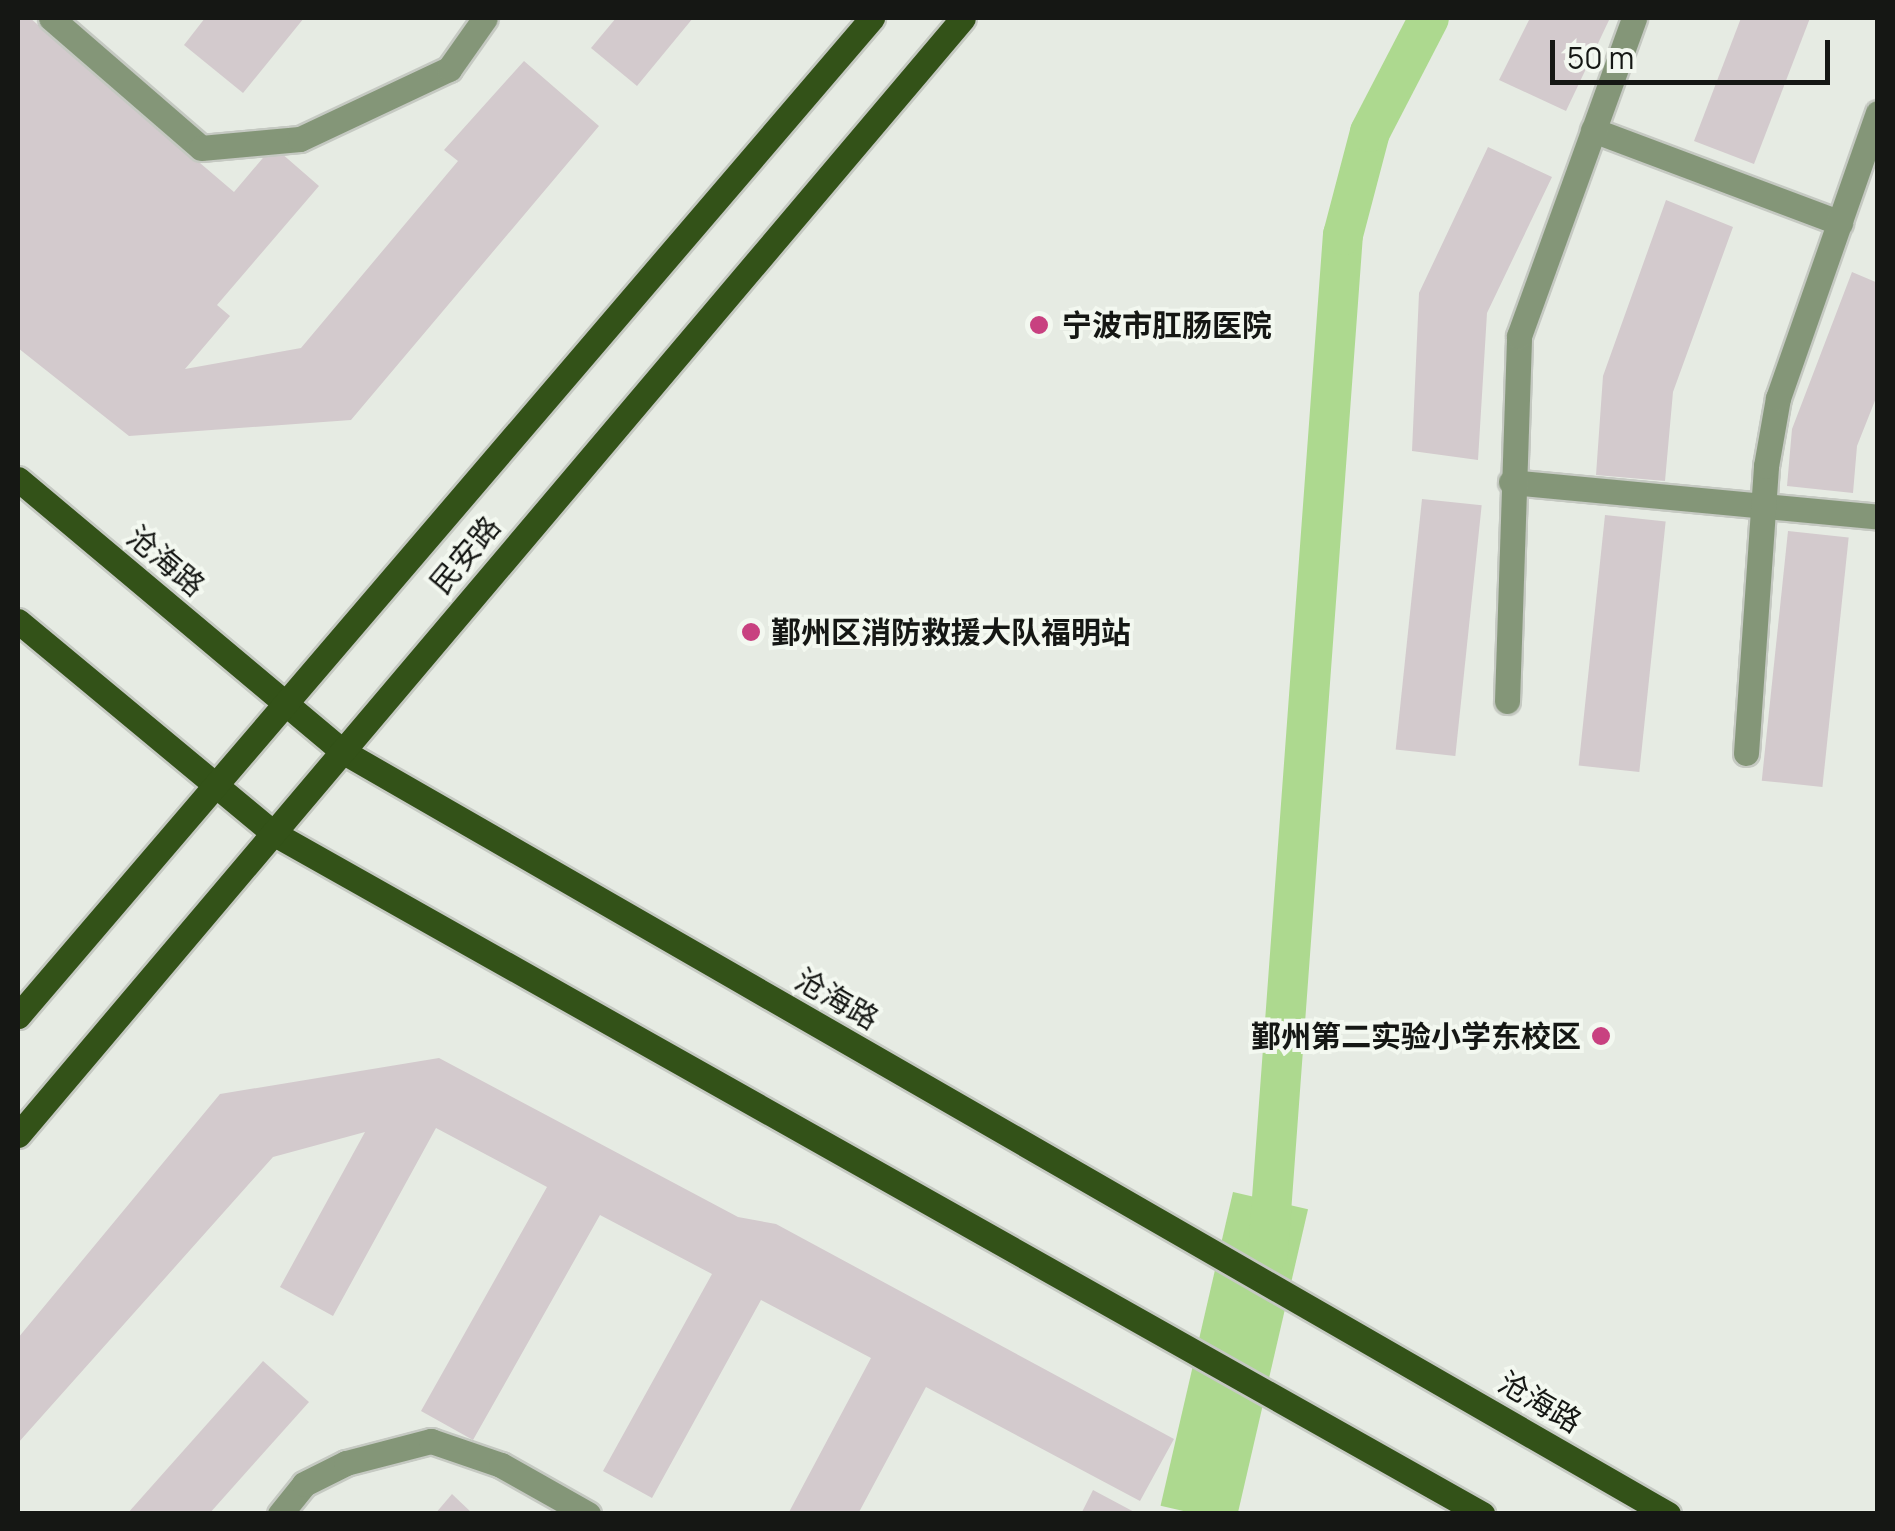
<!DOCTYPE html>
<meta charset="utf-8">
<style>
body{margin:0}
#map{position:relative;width:1895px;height:1531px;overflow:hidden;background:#e6ebe3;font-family:Manrope,"Noto Sans SC",sans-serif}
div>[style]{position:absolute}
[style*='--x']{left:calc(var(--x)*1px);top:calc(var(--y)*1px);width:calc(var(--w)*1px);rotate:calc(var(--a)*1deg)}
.water>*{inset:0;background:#add98f;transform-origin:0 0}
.canal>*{height:40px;margin:-20px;padding:0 20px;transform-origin:20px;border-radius:20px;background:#add98f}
.building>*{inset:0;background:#d3cacd;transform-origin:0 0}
.roads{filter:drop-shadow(2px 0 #c5c9c2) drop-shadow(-2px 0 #c5c9c2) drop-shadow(0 2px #c5c9c2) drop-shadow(0 -2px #c5c9c2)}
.minor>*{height:25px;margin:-12.5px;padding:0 12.5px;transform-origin:12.5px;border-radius:12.5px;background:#849678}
.major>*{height:25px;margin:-12.5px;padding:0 12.5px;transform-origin:12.5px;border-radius:12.5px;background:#335218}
.dots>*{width:28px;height:28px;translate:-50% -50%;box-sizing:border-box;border:5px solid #f3f8f0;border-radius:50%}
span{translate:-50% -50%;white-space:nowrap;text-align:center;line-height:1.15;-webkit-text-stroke:8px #f3f8f0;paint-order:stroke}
.poi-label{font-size:30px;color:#151714;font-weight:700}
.left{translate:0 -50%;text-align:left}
.right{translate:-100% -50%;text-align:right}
.street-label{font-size:30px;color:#151714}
.frame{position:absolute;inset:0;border:20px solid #151714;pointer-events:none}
.scale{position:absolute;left:1550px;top:40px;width:280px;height:45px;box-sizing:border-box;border:5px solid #151714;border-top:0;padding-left:12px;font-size:30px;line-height:35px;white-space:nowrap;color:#151714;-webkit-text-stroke:8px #f3f8f0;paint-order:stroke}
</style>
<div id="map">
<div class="water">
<div style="left:1233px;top:1192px;width:77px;height:322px;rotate:13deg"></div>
</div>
<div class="canal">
<div style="--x:1268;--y:1253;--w:1021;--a:-85.79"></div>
<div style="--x:1343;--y:235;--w:106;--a:-75.3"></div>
<div style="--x:1370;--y:132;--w:128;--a:-62.6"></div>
</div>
<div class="building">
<div style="clip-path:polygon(18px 18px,30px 18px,234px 192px,273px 146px,319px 186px,217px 305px,230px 316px,185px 369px,301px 348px,458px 161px,444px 150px,524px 61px,599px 126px,351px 420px,129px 436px,18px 348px)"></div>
<div style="clip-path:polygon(205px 18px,304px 18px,243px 93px,184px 45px)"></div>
<div style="clip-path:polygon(616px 18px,693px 18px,637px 86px,591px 48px)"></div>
<div style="clip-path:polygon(1530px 18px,1610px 18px,1566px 111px,1499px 80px)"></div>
<div style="clip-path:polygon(1741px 18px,1810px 18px,1754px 164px,1694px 141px)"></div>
<div style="clip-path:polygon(1488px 147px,1552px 177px,1487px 313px,1478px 460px,1412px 451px,1419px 293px)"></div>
<div style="clip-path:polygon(1666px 200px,1733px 227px,1673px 392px,1665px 481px,1596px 475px,1603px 376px)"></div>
<div style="clip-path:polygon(1852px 272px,1878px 283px,1878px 393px,1857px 446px,1853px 493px,1787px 486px,1792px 429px)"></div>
<div style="left:1422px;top:499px;width:60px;height:252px;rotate:6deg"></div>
<div style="left:1605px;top:515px;width:61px;height:252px;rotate:6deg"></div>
<div style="left:1788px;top:531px;width:61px;height:251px;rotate:6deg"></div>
<div style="clip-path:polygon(439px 1058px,738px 1217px,776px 1224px,1174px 1439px,1140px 1501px,926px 1387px,858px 1514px,788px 1514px,871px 1358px,761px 1300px,652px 1498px,603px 1471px,712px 1274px,600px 1215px,473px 1440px,421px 1411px,547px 1187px,436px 1128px,333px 1316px,280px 1287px,365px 1132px,273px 1157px,18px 1443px,18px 1338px,220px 1094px)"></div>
<div style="clip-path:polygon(263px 1361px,309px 1402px,209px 1514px,127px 1514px)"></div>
<div style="clip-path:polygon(1093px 1490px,1138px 1514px,1081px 1514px)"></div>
<div style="clip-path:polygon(452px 1494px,473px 1514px,435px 1514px)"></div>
</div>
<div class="roads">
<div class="minor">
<div style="--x:51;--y:18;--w:198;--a:40.9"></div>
<div style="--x:201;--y:148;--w:99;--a:-5.2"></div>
<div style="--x:300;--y:139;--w:165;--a:-25.2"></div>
<div style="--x:449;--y:69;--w:62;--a:-54.8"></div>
<div style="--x:1593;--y:130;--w:264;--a:20.6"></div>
<div style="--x:1511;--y:482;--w:369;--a:5.4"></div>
<div style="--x:1507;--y:701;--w:365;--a:-88.1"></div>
<div style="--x:1519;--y:336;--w:338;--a:-70.1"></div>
<div style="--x:1746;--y:753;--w:288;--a:-86"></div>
<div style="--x:1766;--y:466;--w:69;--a:-80"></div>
<div style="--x:1778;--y:398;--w:302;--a:-70.7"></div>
<div style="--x:280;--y:1514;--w:38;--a:-51"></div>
<div style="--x:304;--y:1484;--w:47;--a:-26.6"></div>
<div style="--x:346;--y:1463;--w:88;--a:-14.5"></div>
<div style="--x:431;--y:1441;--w:74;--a:18.9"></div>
<div style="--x:501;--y:1465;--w:100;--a:29.4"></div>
</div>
<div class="major">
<div style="--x:18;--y:479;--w:423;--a:40"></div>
<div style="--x:342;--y:751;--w:1530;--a:29.92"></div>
<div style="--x:18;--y:621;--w:332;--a:39.7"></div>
<div style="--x:273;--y:833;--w:1388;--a:29.39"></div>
<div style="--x:18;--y:1016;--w:1314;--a:-49.45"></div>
<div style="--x:18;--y:1135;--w:1463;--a:-49.77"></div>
</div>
</div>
<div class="dots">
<div style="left:1039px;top:325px;background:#c84180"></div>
<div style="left:751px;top:632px;background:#c84180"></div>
<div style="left:1601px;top:1036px;background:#c84180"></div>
</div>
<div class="poi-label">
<span class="left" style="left:1062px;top:325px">宁波市肛肠医院</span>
<span class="left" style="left:771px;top:632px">鄞州区消防救援大队福明站</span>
<span class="right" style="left:1581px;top:1036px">鄞州第二实验小学东校区</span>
</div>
<div class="street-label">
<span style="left:465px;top:555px;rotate:-50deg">民安路</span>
<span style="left:166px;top:561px;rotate:40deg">沧海路</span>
<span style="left:837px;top:999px;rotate:30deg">沧海路</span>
<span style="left:1540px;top:1402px;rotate:30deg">沧海路</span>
</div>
<div class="frame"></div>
<div class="scale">50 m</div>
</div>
